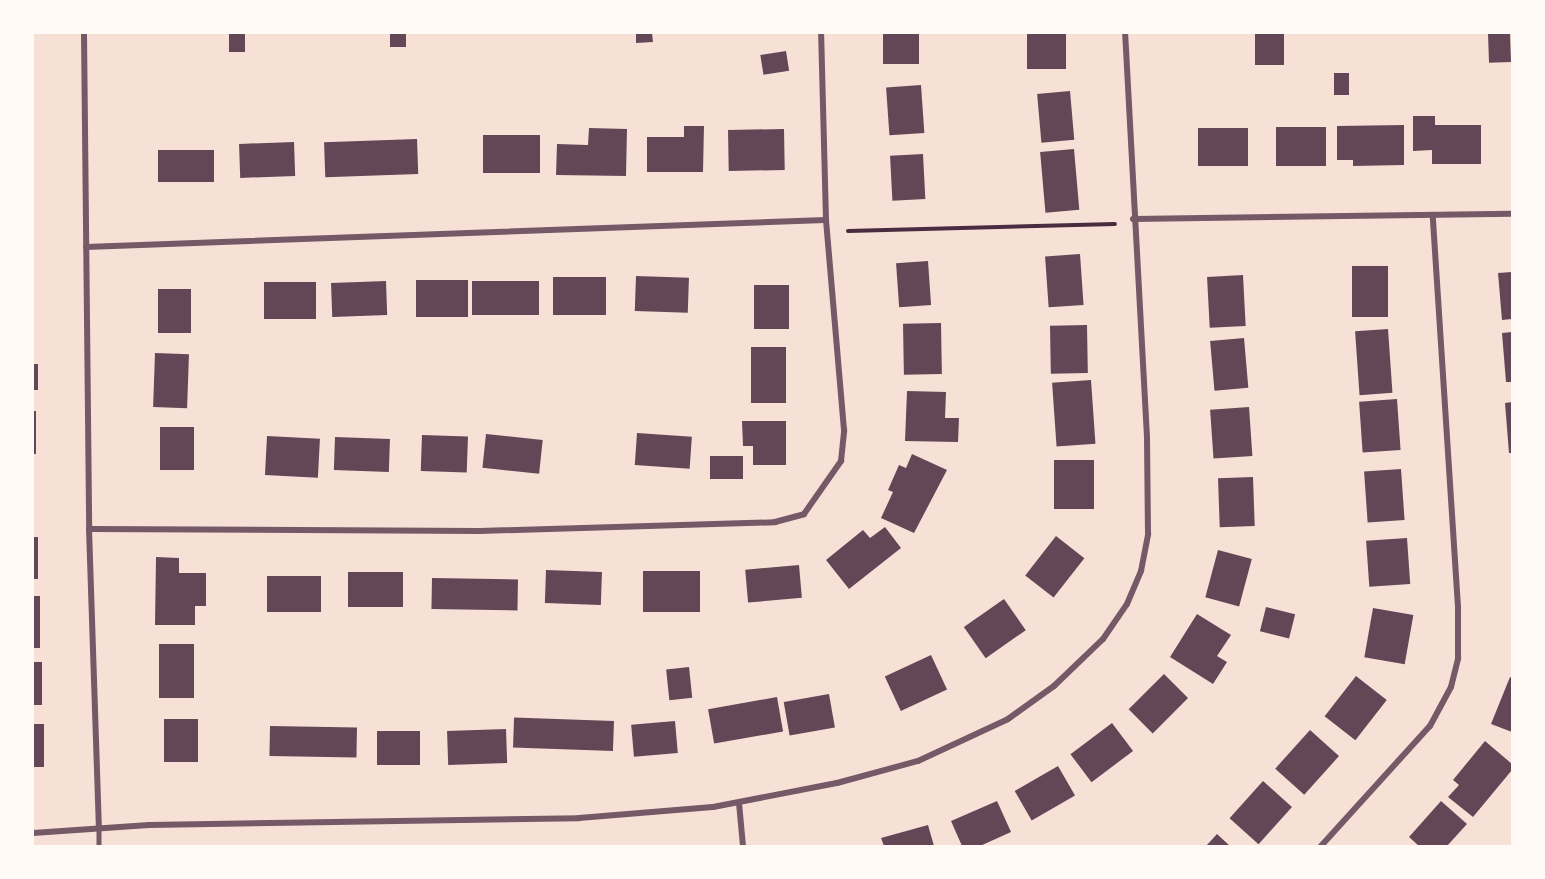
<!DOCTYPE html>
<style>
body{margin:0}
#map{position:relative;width:1545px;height:879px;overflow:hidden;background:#f7e1d7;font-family:"Alegreya Sans",sans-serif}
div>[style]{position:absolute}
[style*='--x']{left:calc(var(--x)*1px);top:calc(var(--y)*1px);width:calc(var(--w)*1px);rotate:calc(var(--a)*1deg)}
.building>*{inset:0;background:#644757;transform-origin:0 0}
.path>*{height:4px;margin:-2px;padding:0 2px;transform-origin:2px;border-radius:2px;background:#4a2c40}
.service>*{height:4.5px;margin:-2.25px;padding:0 2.25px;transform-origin:2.25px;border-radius:2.25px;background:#755966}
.minor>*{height:6px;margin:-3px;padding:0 3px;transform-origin:3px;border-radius:3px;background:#755966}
span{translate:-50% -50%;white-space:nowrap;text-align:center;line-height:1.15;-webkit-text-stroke:4.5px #fffaf5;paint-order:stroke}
.frame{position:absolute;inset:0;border:34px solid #fffaf5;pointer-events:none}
</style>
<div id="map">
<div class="building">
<div style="left:229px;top:33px;width:16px;height:19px"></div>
<div style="left:390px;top:33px;width:16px;height:14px"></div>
<div style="clip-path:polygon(636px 33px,652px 33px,653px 42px,636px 43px)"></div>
<div style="left:883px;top:33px;width:36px;height:31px"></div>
<div style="left:1027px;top:33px;width:39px;height:36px"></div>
<div style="left:1255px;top:33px;width:29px;height:32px"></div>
<div style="left:1510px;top:33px;width:29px;height:22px;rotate:88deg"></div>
<div style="left:786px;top:51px;width:20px;height:26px;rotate:81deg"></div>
<div style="left:1334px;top:73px;width:15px;height:22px"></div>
<div style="left:921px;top:85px;width:48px;height:35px;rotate:86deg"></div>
<div style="left:1070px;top:91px;width:49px;height:33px;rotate:85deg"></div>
<div style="clip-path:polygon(1413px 116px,1435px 116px,1435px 125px,1481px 125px,1481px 164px,1432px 164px,1432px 150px,1413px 151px)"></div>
<div style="clip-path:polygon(1404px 125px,1404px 165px,1353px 166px,1353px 160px,1337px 160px,1337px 126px)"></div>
<div style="clip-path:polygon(684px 126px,704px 126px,703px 172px,647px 172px,647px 137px,684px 137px)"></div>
<div style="left:1326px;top:127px;width:39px;height:50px;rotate:90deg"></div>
<div style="clip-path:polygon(589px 128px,627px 129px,626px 176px,556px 175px,557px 144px,588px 145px)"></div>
<div style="left:1248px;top:128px;width:38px;height:50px;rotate:90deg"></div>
<div style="left:784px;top:129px;width:41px;height:56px;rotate:89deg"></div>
<div style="left:483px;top:135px;width:57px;height:38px"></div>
<div style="left:417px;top:139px;width:35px;height:93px;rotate:88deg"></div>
<div style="left:294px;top:142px;width:34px;height:55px;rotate:88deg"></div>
<div style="left:1074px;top:149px;width:61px;height:34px;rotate:85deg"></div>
<div style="left:158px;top:150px;width:56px;height:32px"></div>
<div style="left:923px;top:154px;width:45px;height:33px;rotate:87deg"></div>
<div style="left:1080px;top:254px;width:51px;height:35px;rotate:86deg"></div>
<div style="left:928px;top:261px;width:44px;height:32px;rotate:86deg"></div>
<div style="left:1388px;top:266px;width:51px;height:36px;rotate:90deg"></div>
<div style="clip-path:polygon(1512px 272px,1512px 319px,1502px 320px,1498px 273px)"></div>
<div style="left:1243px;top:275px;width:51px;height:36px;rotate:87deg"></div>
<div style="left:636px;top:276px;width:53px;height:35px;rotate:2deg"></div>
<div style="left:553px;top:277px;width:53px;height:38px"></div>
<div style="left:416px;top:280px;width:52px;height:37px"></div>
<div style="left:386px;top:281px;width:34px;height:55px;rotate:88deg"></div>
<div style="left:472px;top:281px;width:67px;height:34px"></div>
<div style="left:264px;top:282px;width:52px;height:37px"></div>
<div style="left:789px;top:285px;width:44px;height:35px;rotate:90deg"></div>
<div style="left:158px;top:289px;width:33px;height:44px"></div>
<div style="left:941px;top:323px;width:51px;height:38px;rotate:89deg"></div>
<div style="left:1087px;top:325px;width:48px;height:37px;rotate:89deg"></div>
<div style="left:1388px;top:329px;width:64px;height:33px;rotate:86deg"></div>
<div style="clip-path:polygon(1512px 332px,1512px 382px,1506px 382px,1502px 333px)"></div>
<div style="left:1244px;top:338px;width:50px;height:34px;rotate:85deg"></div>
<div style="left:751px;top:347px;width:35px;height:56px"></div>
<div style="left:155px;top:353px;width:34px;height:54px;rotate:2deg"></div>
<div style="left:33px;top:364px;width:5px;height:26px"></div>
<div style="left:1091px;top:380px;width:64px;height:39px;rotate:86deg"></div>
<div style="clip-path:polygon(907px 391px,946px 392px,945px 418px,959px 418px,958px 442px,905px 441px)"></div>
<div style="left:1397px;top:399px;width:51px;height:38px;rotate:86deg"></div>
<div style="clip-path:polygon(1512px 402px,1512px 453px,1509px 453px,1505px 403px)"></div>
<div style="left:1249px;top:407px;width:49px;height:39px;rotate:86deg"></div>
<div style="left:33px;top:411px;width:3px;height:43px"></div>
<div style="clip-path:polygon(742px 421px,786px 421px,786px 465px,753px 465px,753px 446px,743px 446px)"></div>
<div style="left:160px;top:427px;width:34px;height:43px"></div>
<div style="left:637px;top:433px;width:55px;height:32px;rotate:4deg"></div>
<div style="left:486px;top:434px;width:57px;height:34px;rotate:6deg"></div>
<div style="left:422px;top:435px;width:46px;height:36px;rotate:2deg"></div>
<div style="left:267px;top:436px;width:53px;height:39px;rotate:3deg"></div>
<div style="left:335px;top:437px;width:55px;height:33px;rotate:2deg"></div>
<div style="clip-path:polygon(912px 454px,947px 470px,914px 533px,881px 518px,893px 492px,888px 490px,899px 465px,906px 468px)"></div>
<div style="left:710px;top:456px;width:33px;height:23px"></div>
<div style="left:1094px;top:460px;width:49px;height:40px;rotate:90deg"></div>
<div style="left:1401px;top:469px;width:51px;height:37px;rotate:86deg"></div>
<div style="left:1253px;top:477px;width:49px;height:35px;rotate:88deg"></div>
<div style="clip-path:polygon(885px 527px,901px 548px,849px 589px,826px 560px,863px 530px,870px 538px)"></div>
<div style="left:1056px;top:536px;width:36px;height:50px;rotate:38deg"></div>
<div style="left:33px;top:537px;width:5px;height:42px"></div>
<div style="left:1407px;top:538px;width:46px;height:41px;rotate:86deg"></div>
<div style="left:1218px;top:550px;width:35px;height:49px;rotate:15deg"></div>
<div style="clip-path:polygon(156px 557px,179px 558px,179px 573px,206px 573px,206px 606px,195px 606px,195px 625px,155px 625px)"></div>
<div style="left:799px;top:565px;width:33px;height:54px;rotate:85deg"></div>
<div style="left:546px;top:570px;width:56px;height:33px;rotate:2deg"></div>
<div style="left:700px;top:571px;width:41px;height:57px;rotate:90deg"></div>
<div style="left:403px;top:572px;width:35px;height:55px;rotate:90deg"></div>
<div style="left:321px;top:576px;width:36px;height:54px;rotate:90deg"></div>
<div style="left:432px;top:578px;width:86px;height:31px;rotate:1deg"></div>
<div style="left:33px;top:596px;width:7px;height:52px"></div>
<div style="left:1004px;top:599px;width:38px;height:49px;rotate:55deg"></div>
<div style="left:1266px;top:607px;width:30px;height:25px;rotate:14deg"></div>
<div style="left:1373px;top:608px;width:41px;height:50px;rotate:10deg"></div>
<div style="clip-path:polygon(1197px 614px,1231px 635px,1217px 656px,1227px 662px,1213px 684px,1170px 657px)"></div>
<div style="left:159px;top:644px;width:35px;height:54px"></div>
<div style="left:931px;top:655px;width:38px;height:51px;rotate:65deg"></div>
<div style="left:33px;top:662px;width:9px;height:43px"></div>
<div style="left:689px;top:667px;width:31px;height:23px;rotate:84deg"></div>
<div style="left:1164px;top:674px;width:34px;height:50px;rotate:45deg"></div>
<div style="left:1356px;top:676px;width:39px;height:51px;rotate:38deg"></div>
<div style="clip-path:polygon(1510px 677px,1512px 678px,1512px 732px,1491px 724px)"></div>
<div style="left:829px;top:694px;width:34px;height:46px;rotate:80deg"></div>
<div style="left:777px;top:697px;width:35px;height:70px;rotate:80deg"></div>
<div style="left:164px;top:719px;width:34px;height:43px"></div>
<div style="left:614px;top:721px;width:30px;height:100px;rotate:92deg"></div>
<div style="left:675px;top:721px;width:32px;height:44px;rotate:85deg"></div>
<div style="left:1112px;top:723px;width:35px;height:52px;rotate:53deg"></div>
<div style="left:33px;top:724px;width:11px;height:43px"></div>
<div style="left:270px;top:726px;width:87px;height:30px;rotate:1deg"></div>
<div style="left:506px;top:729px;width:34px;height:59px;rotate:88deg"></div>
<div style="left:1310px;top:730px;width:39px;height:52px;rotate:42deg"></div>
<div style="left:377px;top:731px;width:43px;height:34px"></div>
<div style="clip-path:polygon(1485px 741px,1512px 764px,1512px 770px,1473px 817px,1448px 797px,1459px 785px,1453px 780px)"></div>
<div style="left:1058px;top:766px;width:34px;height:50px;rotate:60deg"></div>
<div style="left:1263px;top:781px;width:39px;height:50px;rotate:42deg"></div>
<div style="clip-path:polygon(997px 801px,1011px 832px,980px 846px,962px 846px,951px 821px)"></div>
<div style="clip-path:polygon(1441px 801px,1467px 824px,1447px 846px,1419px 846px,1409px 837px)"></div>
<div style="clip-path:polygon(928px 825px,934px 846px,884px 846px,881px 838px)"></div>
<div style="clip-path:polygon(1217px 834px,1230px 846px,1206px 846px)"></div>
</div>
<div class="path">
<div style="--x:848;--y:231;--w:267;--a:-1.5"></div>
</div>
<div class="service">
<div style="--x:99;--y:829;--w:17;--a:90"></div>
</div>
<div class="minor">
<div style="--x:84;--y:33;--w:496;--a:89.4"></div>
<div style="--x:89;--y:529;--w:300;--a:88.1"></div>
<div style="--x:1133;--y:219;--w:379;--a:-0.8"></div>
<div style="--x:86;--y:247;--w:740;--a:-2.09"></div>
<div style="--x:89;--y:529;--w:391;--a:0.3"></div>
<div style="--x:480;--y:531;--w:295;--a:-1.7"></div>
<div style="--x:775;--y:522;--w:30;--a:-15"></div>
<div style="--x:804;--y:514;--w:65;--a:-55.1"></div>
<div style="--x:841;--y:461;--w:31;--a:-84"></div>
<div style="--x:844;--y:430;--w:211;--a:-94.9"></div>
<div style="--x:826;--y:220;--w:187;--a:-91.5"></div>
<div style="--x:739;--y:803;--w:43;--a:84.7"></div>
<div style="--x:33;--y:833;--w:116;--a:-3.9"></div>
<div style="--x:149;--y:825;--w:430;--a:-0.9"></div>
<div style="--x:579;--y:818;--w:134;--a:-4.7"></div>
<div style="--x:713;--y:807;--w:126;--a:-11"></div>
<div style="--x:837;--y:783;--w:84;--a:-15.2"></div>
<div style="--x:918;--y:761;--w:99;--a:-25"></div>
<div style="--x:1008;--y:719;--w:57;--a:-35.7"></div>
<div style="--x:1054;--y:686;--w:68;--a:-43.8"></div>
<div style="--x:1103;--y:639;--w:42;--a:-55.6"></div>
<div style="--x:1127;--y:604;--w:36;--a:-67"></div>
<div style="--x:1141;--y:571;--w:38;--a:-79"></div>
<div style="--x:1148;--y:534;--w:97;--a:-90.6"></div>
<div style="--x:1147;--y:437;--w:405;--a:-93.1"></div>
<div style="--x:1321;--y:846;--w:162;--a:-47.8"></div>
<div style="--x:1430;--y:726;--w:44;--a:-61.7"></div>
<div style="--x:1451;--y:687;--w:30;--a:-76"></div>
<div style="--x:1458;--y:658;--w:51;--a:-90"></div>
<div style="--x:1458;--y:607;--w:392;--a:-93.7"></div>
</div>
<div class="frame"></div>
</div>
